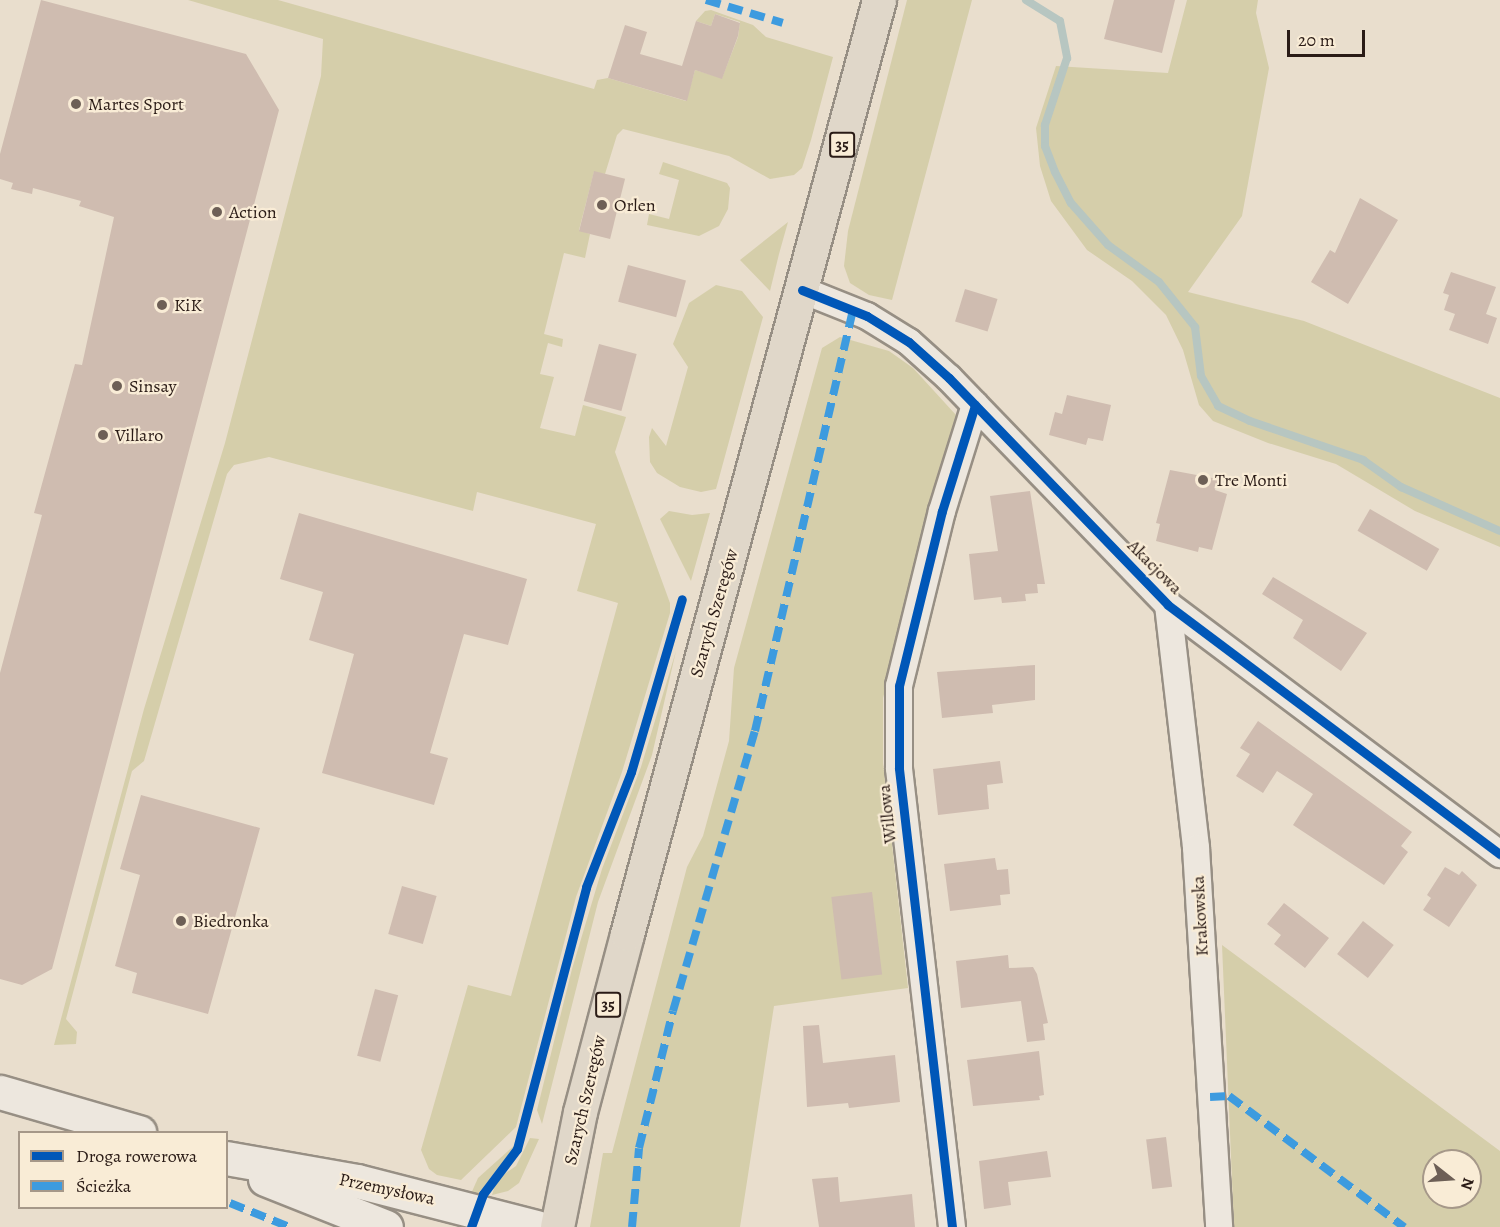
<!DOCTYPE html>
<meta charset="utf-8">
<style>
body{margin:0}
#map{position:relative;width:1500px;height:1227px;overflow:hidden;background:#e9decd;font-family:Alegreya,serif}
div>[style]{position:absolute}
[style*='--x']{left:calc(var(--x)*1px);top:calc(var(--y)*1px);width:calc(var(--w)*1px);rotate:calc(var(--a)*1deg)}
.green>*{inset:0;background:#d5ceaa}
.stream>*{height:8px;margin:-4px;padding:0 4px;transform-origin:4px;border-radius:4px;background:#b7c6c1}
.building>*{inset:0;background:#cfbcb0;transform-origin:0 0}
.roads{filter:drop-shadow(2px 0 #978f84) drop-shadow(-2px 0 #978f84) drop-shadow(0 2px #978f84) drop-shadow(0 -2px #978f84)}
.minor>*{height:26px;margin:-13px;padding:0 13px;transform-origin:13px;border-radius:13px;background:#ede7de}
.secondary>*{height:33px;margin:-16.5px;padding:0 16.5px;transform-origin:16.5px;border-radius:16.5px;background:#ede7de}
.primary>*{height:33px;margin:-16.5px;padding:0 16.5px;transform-origin:16.5px;border-radius:16.5px;background:#e0d7c9}
.quiet>*{height:8px;margin-top:-4px;transform-origin:0;background:repeating-linear-gradient(90deg,#3d9bdf 0 15px,transparent 0 23px)}
.cycleway>*{height:9px;margin:-4.5px;padding:0 4.5px;transform-origin:4.5px;border-radius:4.5px;background:#0057b8}
.dots>*{width:16px;height:16px;translate:-50% -50%;box-sizing:border-box;border:3px solid #f9ecd6;border-radius:50%}
span{translate:-50% -50%;white-space:nowrap;text-align:center;line-height:1.15;-webkit-text-stroke:4.5px #f9ecd6;paint-order:stroke}
.shield-label span{padding:2px 4px;background:#f9ecd6;border:2px solid;border-radius:4px;-webkit-text-stroke-width:0}
.shield-label{font-size:16px;color:#2a1b16;font-weight:700}
.poi-label{font-size:18px;color:#2a1b16}
.left{translate:0 -50%;text-align:left}
.street-label{font-size:18px;color:#2a1b16}
.legend{position:absolute;left:18px;top:1131px;width:210px;height:78px;box-sizing:border-box;background:#f9ecd6;border:2px solid #a69889;margin:0;padding:8px 10px;list-style:none;font-size:18px;color:#2a1b16}
.legend li{display:flex;align-items:center;gap:12px;height:30px}
.legend b{width:30px;border:2px solid #a69889}
.north{position:absolute;left:1422px;top:1149px;width:60px;height:60px;box-sizing:border-box;background:#f9ecd6;border:2px solid #a69889;border-radius:50%;rotate:107deg;font-size:16px;font-weight:700;line-height:24px;text-align:center;color:#2a1b16}
.north::after{content:'';display:block;margin:auto;width:21px;height:27px;background:#6d5f56;clip-path:polygon(50% 0,100% 100%,50% 72%,0 100%)}
.scale{position:absolute;left:1287px;top:30px;width:78px;height:27px;box-sizing:border-box;border:3px solid #2a1b16;border-top:0;padding-left:8px;font-size:18px;line-height:21px;white-space:nowrap;color:#2a1b16;-webkit-text-stroke:4px #f9ecd6;paint-order:stroke}
</style>
<div id="map">
<div class="green">
<div style="clip-path:polygon(188px 0,278px 0,594px 89px,597px 80px,608px 78px,686px 101px,695px 70px,722px 78px,738px 37px,740px 22px,715px 14px,711px 26px,696px 21px,705px 11px,711px 10px,753px 25px,766px 37px,833px 57px,811px 140px,802px 168px,794px 175px,770px 179px,729px 156px,623px 129px,617px 135px,605px 174px,594px 172px,579px 230px,590px 234px,585px 258px,564px 253px,544px 334px,563px 339px,562px 347px,548px 343px,540px 374px,554px 377px,540px 428px,575px 436px,583px 405px,626px 417px,615px 452px,670px 603px,670px 613px,622px 772px,576px 897px,516px 1127px,461px 1180px,437px 1175px,429px 1169px,421px 1150px,468px 985px,511px 996px,618px 603px,577px 591px,596px 524px,477px 492px,473px 511px,269px 457px,234px 465px,227px 474px,144px 761px,132px 771px,66px 1019px,77px 1032px,76px 1044px,54px 1045px,144px 709px,225px 443px,321px 76px,323px 39px)"></div>
<div style="clip-path:polygon(907px 0,972px 0,892px 300px,869px 295px,850px 283px,844px 266px,848px 231px)"></div>
<div style="clip-path:polygon(1187px 0,1258px 0,1256px 13px,1269px 68px,1242px 216px,1188px 292px,1304px 321px,1500px 398px,1500px 547px,1415px 511px,1336px 464px,1268px 443px,1213px 421px,1199px 405px,1183px 350px,1166px 315px,1132px 281px,1087px 250px,1051px 201px,1040px 166px,1036px 128px,1056px 66px,1168px 73px)"></div>
<div style="clip-path:polygon(663px 162px,727px 183px,730px 188px,728px 209px,719px 226px,699px 236px,647px 225px,649px 214px,669px 219px,679px 180px,659px 174px)"></div>
<div style="clip-path:polygon(788px 222px,779px 254px,770px 291px,740px 260px)"></div>
<div style="clip-path:polygon(716px 285px,742px 291px,763px 317px,716px 489px,701px 492px,680px 487px,657px 473px,650px 462px,649px 437px,652px 428px,666px 446px,688px 367px,673px 344px,689px 303px)"></div>
<div style="clip-path:polygon(840px 337px,889px 351px,913px 368px,956px 415px,883px 698px,883px 763px,908px 988px,774px 1006px,740px 1227px,590px 1227px,603px 1153px,612px 1153px,687px 867px,703px 836px,729px 741px,734px 668px,822px 348px)"></div>
<div style="clip-path:polygon(669px 511px,692px 515px,710px 513px,691px 581px,660px 519px)"></div>
<div style="clip-path:polygon(676px 651px,652px 755px,598px 902px,542px 1124px,537px 1110px,572px 969px,602px 869px,641px 767px)"></div>
<div style="clip-path:polygon(evenodd,1222px 945px,1500px 1151px,1500px 1227px,1234px 1227px,1222px 945px,1434px 1161px,1470px 1161px,1470px 1197px,1434px 1197px,1434px 1161px)"></div>
<div style="clip-path:polygon(530px 1138px,539px 1139px,519px 1183px,508px 1191px,492px 1195px,497px 1179px,516px 1166px)"></div>
<div style="clip-path:polygon(517px 1143px,476px 1197px,470px 1196px,478px 1178px)"></div>
</div>
<div class="stream">
<div style="--x:1026;--y:0;--w:40;--a:32"></div>
<div style="--x:1060;--y:21;--w:38;--a:79"></div>
<div style="--x:1067;--y:58;--w:71;--a:108.2"></div>
<div style="--x:1045;--y:125;--w:21;--a:90"></div>
<div style="--x:1045;--y:146;--w:28;--a:69"></div>
<div style="--x:1055;--y:172;--w:35;--a:63"></div>
<div style="--x:1071;--y:203;--w:56;--a:48.6"></div>
<div style="--x:1108;--y:245;--w:63;--a:36"></div>
<div style="--x:1159;--y:282;--w:58;--a:51.3"></div>
<div style="--x:1195;--y:327;--w:49;--a:83"></div>
<div style="--x:1201;--y:376;--w:34;--a:60"></div>
<div style="--x:1218;--y:406;--w:35;--a:25"></div>
<div style="--x:1250;--y:421;--w:120;--a:19"></div>
<div style="--x:1363;--y:460;--w:47;--a:35.4"></div>
<div style="--x:1401;--y:487;--w:108;--a:24"></div>
</div>
<div class="building">
<div style="clip-path:polygon(41px 0,246px 54px,279px 110px,52px 969px,22px 985px,0 979px,0 673px,42px 515px,34px 513px,75px 364px,82px 365px,114px 217px,79px 206px,81px 201px,33px 188px,32px 194px,11px 189px,13px 183px,0 179px,0 154px)"></div>
<div style="clip-path:polygon(1114px 0,1175px 0,1162px 53px,1104px 39px)"></div>
<div style="clip-path:polygon(715px 14px,740px 23px,738px 36px,722px 79px,695px 70px,687px 101px,608px 78px,625px 25px,647px 32px,640px 54px,682px 66px,696px 21px,711px 26px)"></div>
<div style="left:594px;top:171px;width:32px;height:62px;rotate:14deg"></div>
<div style="clip-path:polygon(1360px 198px,1398px 220px,1348px 304px,1311px 282px,1330px 250px,1335px 253px)"></div>
<div style="left:628px;top:265px;width:60px;height:38px;rotate:15deg"></div>
<div style="clip-path:polygon(1451px 272px,1496px 287px,1486px 314px,1497px 318px,1488px 344px,1449px 330px,1455px 314px,1444px 310px,1449px 295px,1443px 293px)"></div>
<div style="left:965px;top:289px;width:34px;height:34px;rotate:17deg"></div>
<div style="left:599px;top:344px;width:39px;height:59px;rotate:15deg"></div>
<div style="clip-path:polygon(1067px 395px,1111px 405px,1103px 441px,1088px 438px,1086px 445px,1049px 435px,1055px 412px,1062px 414px)"></div>
<div style="clip-path:polygon(1170px 470px,1218px 479px,1215px 490px,1227px 494px,1212px 550px,1199px 547px,1198px 552px,1156px 541px,1160px 524px,1156px 523px)"></div>
<div style="clip-path:polygon(1030px 491px,1045px 584px,1037px 584px,1038px 593px,1025px 594px,1026px 601px,1002px 603px,1001px 597px,974px 600px,969px 554px,998px 551px,990px 496px)"></div>
<div style="left:1370px;top:509px;width:80px;height:25px;rotate:30deg"></div>
<div style="clip-path:polygon(299px 513px,527px 579px,508px 645px,464px 634px,430px 753px,448px 758px,434px 805px,322px 773px,354px 654px,309px 640px,323px 592px,280px 579px)"></div>
<div style="clip-path:polygon(1273px 577px,1367px 633px,1341px 671px,1293px 638px,1303px 620px,1262px 594px)"></div>
<div style="clip-path:polygon(1035px 665px,1035px 700px,992px 705px,993px 713px,942px 718px,937px 672px)"></div>
<div style="clip-path:polygon(1258px 721px,1412px 832px,1401px 846px,1408px 852px,1384px 885px,1293px 825px,1313px 794px,1277px 771px,1263px 793px,1236px 776px,1250px 754px,1240px 748px)"></div>
<div style="clip-path:polygon(1000px 761px,1003px 783px,987px 785px,989px 809px,938px 815px,933px 769px)"></div>
<div style="clip-path:polygon(141px 795px,260px 828px,208px 1014px,132px 993px,137px 973px,115px 966px,140px 875px,120px 869px)"></div>
<div style="clip-path:polygon(995px 858px,997px 870px,1008px 869px,1010px 894px,1000px 895px,1001px 905px,950px 911px,944px 864px)"></div>
<div style="clip-path:polygon(1445px 867px,1459px 875px,1462px 871px,1477px 885px,1449px 927px,1423px 910px,1431px 898px,1427px 895px)"></div>
<div style="left:402px;top:886px;width:36px;height:50px;rotate:16deg"></div>
<div style="left:872px;top:892px;width:83px;height:41px;rotate:83deg"></div>
<div style="clip-path:polygon(1284px 903px,1329px 938px,1305px 968px,1274px 944px,1281px 935px,1267px 924px)"></div>
<div style="left:1363px;top:921px;width:39px;height:42px;rotate:38deg"></div>
<div style="clip-path:polygon(1008px 955px,1009px 968px,1033px 967px,1037px 974px,1048px 1023px,1043px 1024px,1045px 1040px,1027px 1042px,1021px 1001px,961px 1008px,956px 961px)"></div>
<div style="left:375px;top:989px;width:24px;height:69px;rotate:15deg"></div>
<div style="clip-path:polygon(819px 1025px,823px 1063px,895px 1055px,900px 1102px,849px 1108px,848px 1103px,807px 1107px,803px 1026px)"></div>
<div style="clip-path:polygon(1039px 1051px,1044px 1095px,1039px 1096px,1040px 1100px,973px 1106px,967px 1060px)"></div>
<div style="left:1166px;top:1137px;width:50px;height:20px;rotate:83deg"></div>
<div style="clip-path:polygon(1047px 1151px,1051px 1177px,1008px 1182px,1011px 1205px,984px 1209px,979px 1161px)"></div>
<div style="clip-path:polygon(838px 1177px,840px 1202px,912px 1194px,915px 1227px,819px 1227px,812px 1179px)"></div>
</div>
<div class="roads">
<div class="minor">
<div style="--x:802;--y:290;--w:70;--a:21.8"></div>
<div style="--x:867;--y:316;--w:49;--a:31.8"></div>
<div style="--x:909;--y:342;--w:54;--a:42"></div>
<div style="--x:949;--y:378;--w:315;--a:46"></div>
<div style="--x:1168;--y:605;--w:415;--a:36.9"></div>
<div style="--x:1168;--y:605;--w:245;--a:83.4"></div>
<div style="--x:1196;--y:848;--w:380;--a:86.5"></div>
<div style="--x:952;--y:1227;--w:462;--a:-96.6"></div>
<div style="--x:899;--y:768;--w:82;--a:-90"></div>
<div style="--x:899;--y:686;--w:180;--a:-76.2"></div>
<div style="--x:942;--y:511;--w:111;--a:-72.7"></div>
</div>
<div class="secondary">
<div style="--x:0;--y:1092;--w:145;--a:16.1"></div>
<div style="--x:226;--y:1158;--w:133;--a:10"></div>
<div style="--x:357;--y:1181;--w:185;--a:14.4"></div>
<div style="--x:265;--y:1179;--w:130;--a:21.6"></div>
</div>
<div class="primary">
<div style="--x:557;--y:1227;--w:117;--a:-78.7"></div>
<div style="--x:580;--y:1112;--w:184;--a:-75.2"></div>
<div style="--x:627;--y:934;--w:967;--a:-74.9"></div>
</div>
</div>
<div class="quiet">
<div style="--x:706;--y:0;--w:80;--a:16.6"></div>
<div style="--x:1210;--y:1097;--w:19;--a:-3"></div>
<div style="--x:1229;--y:1096;--w:219;--a:36.8"></div>
<div style="--x:230;--y:1203;--w:64;--a:22.1"></div>
<div style="--x:632;--y:1227;--w:79;--a:-84.9"></div>
<div style="--x:639;--y:1148;--w:141;--a:-76.1"></div>
<div style="--x:673;--y:1011;--w:292;--a:-73.7"></div>
<div style="--x:755;--y:731;--w:431;--a:-76.9"></div>
</div>
<div class="cycleway">
<div style="--x:802;--y:290;--w:70;--a:21.8"></div>
<div style="--x:867;--y:316;--w:49;--a:31.8"></div>
<div style="--x:909;--y:342;--w:54;--a:42"></div>
<div style="--x:949;--y:378;--w:315;--a:46"></div>
<div style="--x:1168;--y:605;--w:415;--a:36.9"></div>
<div style="--x:471;--y:1227;--w:35;--a:-70"></div>
<div style="--x:483;--y:1194;--w:56;--a:-52.9"></div>
<div style="--x:517;--y:1149;--w:271;--a:-75.2"></div>
<div style="--x:586;--y:887;--w:123;--a:-68.6"></div>
<div style="--x:631;--y:772;--w:180;--a:-73.6"></div>
<div style="--x:952;--y:1227;--w:462;--a:-96.6"></div>
<div style="--x:899;--y:768;--w:82;--a:-90"></div>
<div style="--x:899;--y:686;--w:180;--a:-76.2"></div>
<div style="--x:942;--y:511;--w:111;--a:-72.7"></div>
</div>
<div class="dots">
<div style="left:76px;top:104px;background:#6d5f56"></div>
<div style="left:602px;top:205px;background:#6d5f56"></div>
<div style="left:217px;top:212px;background:#6d5f56"></div>
<div style="left:162px;top:305px;background:#6d5f56"></div>
<div style="left:117px;top:386px;background:#6d5f56"></div>
<div style="left:103px;top:435px;background:#6d5f56"></div>
<div style="left:1203px;top:480px;background:#6d5f56"></div>
<div style="left:181px;top:921px;background:#6d5f56"></div>
</div>
<div class="shield-label">
<span style="left:842px;top:145px">35</span>
<span style="left:608px;top:1005px">35</span>
</div>
<div class="poi-label">
<span class="left" style="left:88px;top:104px">Martes Sport</span>
<span class="left" style="left:614px;top:205px">Orlen</span>
<span class="left" style="left:229px;top:212px">Action</span>
<span class="left" style="left:174px;top:305px">KiK</span>
<span class="left" style="left:129px;top:386px">Sinsay</span>
<span class="left" style="left:115px;top:435px">Villaro</span>
<span class="left" style="left:1215px;top:480px">Tre Monti</span>
<span class="left" style="left:193px;top:921px">Biedronka</span>
</div>
<div class="street-label">
<span style="left:1155px;top:567px;rotate:45deg">Akacjowa</span>
<span style="left:714px;top:613px;rotate:-74deg">Szarych Szeregów</span>
<span style="left:887px;top:814px;rotate:-96deg">Willowa</span>
<span style="left:1200px;top:916px;rotate:-93deg">Krakowska</span>
<span style="left:585px;top:1100px;rotate:-77deg">Szarych Szeregów</span>
<span style="left:387px;top:1189px;rotate:12deg">Przemysłowa</span>
</div>
<ul class="legend">
<li><b style="height:8px;background:#0057b8"></b>Droga rowerowa</li>
<li><b style="height:8px;background:#3d9bdf"></b>Ścieżka</li>
</ul>
<div class="north">N</div>
<div class="scale">20 m</div>
</div>
